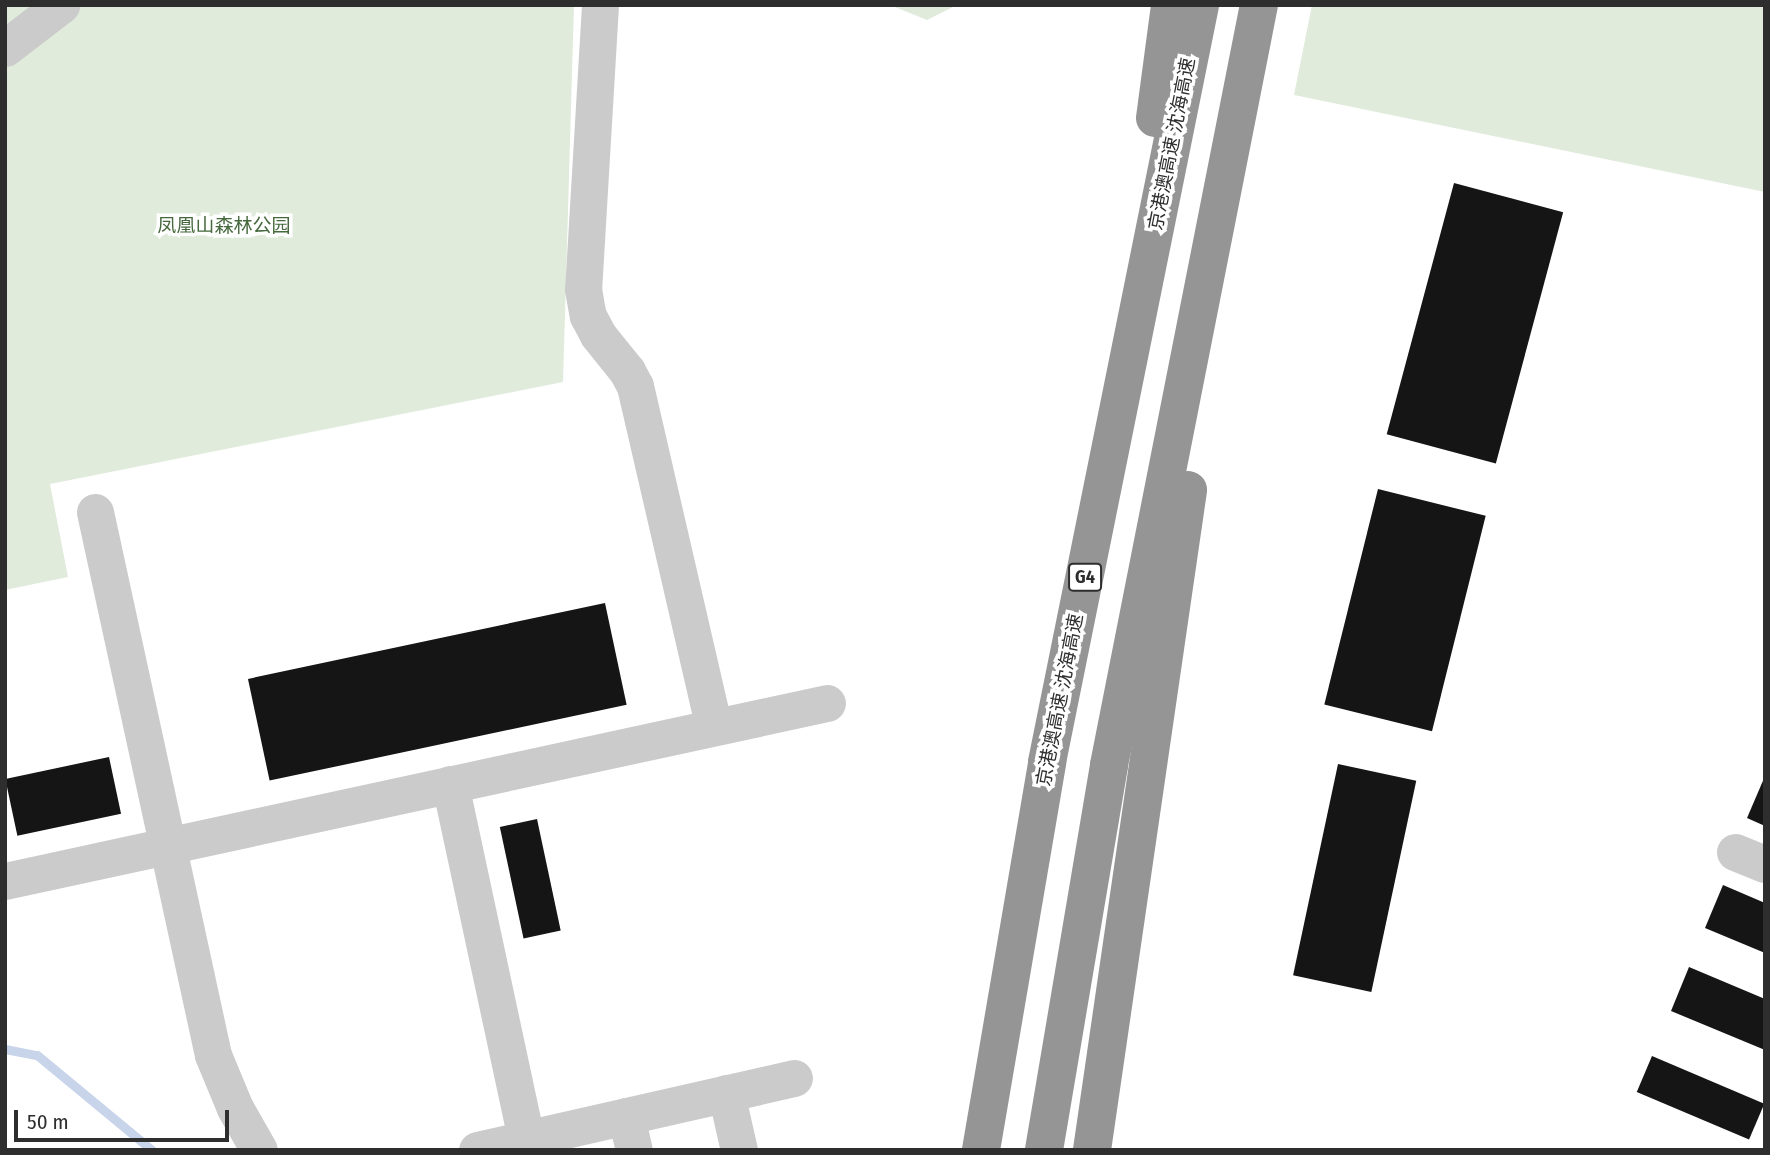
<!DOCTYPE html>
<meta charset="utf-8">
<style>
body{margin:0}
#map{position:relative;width:1770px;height:1155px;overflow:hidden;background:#fff;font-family:"Fira Sans Condensed","Noto Sans SC",sans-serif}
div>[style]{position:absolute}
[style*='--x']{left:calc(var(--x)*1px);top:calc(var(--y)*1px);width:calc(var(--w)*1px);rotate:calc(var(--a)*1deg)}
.green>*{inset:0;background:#e0ebdc}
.stream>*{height:9px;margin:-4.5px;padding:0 4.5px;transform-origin:4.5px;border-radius:4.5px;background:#c8d4ea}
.building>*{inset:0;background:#151515;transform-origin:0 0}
.minor>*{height:37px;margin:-18.5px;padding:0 18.5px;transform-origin:18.5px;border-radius:18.5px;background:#cbcbcb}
.highway>*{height:38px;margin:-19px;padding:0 19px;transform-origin:19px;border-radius:19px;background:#959595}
span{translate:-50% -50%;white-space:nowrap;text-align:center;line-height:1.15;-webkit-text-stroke:7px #fff;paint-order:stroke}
.shield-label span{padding:2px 5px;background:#fff;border:2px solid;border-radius:5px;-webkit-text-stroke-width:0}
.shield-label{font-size:18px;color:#2e2e2e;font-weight:700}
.street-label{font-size:19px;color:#2e2e2e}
.park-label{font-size:19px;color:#45683c}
.frame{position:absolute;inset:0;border:7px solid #2e2e2e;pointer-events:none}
.scale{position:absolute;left:14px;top:1110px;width:215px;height:32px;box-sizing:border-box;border:4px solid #2e2e2e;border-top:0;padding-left:9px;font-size:21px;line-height:24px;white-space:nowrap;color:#2e2e2e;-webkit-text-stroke:5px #fff;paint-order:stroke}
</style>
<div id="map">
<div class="green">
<div style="clip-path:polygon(5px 5px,574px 5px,563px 382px,50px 484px,68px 577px,5px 590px)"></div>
<div style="clip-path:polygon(890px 5px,957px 5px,927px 20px)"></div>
<div style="clip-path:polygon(1312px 5px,1765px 5px,1765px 192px,1294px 95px)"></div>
</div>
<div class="stream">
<div style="--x:5;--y:1049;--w:33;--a:11"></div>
<div style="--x:37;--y:1055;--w:149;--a:39.6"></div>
</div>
<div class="building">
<div style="left:1454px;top:183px;width:113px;height:260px;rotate:15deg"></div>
<div style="left:1378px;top:489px;width:111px;height:222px;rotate:14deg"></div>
<div style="left:605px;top:603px;width:104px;height:365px;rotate:78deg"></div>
<div style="left:109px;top:757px;width:58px;height:106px;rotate:78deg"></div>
<div style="left:1338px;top:764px;width:80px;height:216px;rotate:12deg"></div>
<div style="clip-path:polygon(1765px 776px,1765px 826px,1747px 818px)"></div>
<div style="left:537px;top:819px;width:114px;height:38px;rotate:78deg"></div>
<div style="clip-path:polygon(1723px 885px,1765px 903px,1765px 953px,1705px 928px)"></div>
<div style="clip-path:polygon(1689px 967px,1765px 999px,1765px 1050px,1671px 1011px)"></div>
<div style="left:1652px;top:1056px;width:122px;height:39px;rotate:23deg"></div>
</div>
<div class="minor">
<div style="--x:600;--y:5;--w:285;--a:93.4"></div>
<div style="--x:583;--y:289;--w:27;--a:80"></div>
<div style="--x:588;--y:316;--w:21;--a:62"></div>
<div style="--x:598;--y:335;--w:46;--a:51.1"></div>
<div style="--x:627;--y:371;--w:17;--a:62"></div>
<div style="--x:635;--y:386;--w:350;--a:77"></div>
<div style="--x:5;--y:48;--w:71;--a:-37.5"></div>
<div style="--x:95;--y:512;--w:556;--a:77.74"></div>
<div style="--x:213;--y:1055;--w:57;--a:67.5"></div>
<div style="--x:235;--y:1108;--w:48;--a:60.3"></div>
<div style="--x:450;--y:784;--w:363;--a:77.9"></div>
<div style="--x:1735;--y:852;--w:32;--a:22"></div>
<div style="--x:5;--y:881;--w:841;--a:-12.22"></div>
<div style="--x:726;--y:1093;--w:58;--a:77.2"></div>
<div style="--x:626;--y:1116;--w:35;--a:77"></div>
<div style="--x:477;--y:1150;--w:325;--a:-12.8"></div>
</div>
<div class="highway">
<div style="--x:1155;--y:118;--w:114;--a:-82.4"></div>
<div style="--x:981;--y:1150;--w:394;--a:-80.3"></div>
<div style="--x:1047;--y:762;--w:772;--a:-78.57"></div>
<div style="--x:1044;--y:1150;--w:390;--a:-80.4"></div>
<div style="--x:1109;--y:765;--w:775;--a:-78.84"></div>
<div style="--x:1092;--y:1150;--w:667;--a:-81.72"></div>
</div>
<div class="shield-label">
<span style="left:1085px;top:577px">G4</span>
</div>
<div class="street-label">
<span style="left:1172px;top:144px;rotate:-79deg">京港澳高速 沈海高速</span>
<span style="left:1060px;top:700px;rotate:-79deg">京港澳高速 沈海高速</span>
</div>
<div class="park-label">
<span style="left:224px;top:226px">凤凰山森林公园</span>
</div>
<div class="frame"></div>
<div class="scale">50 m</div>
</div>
